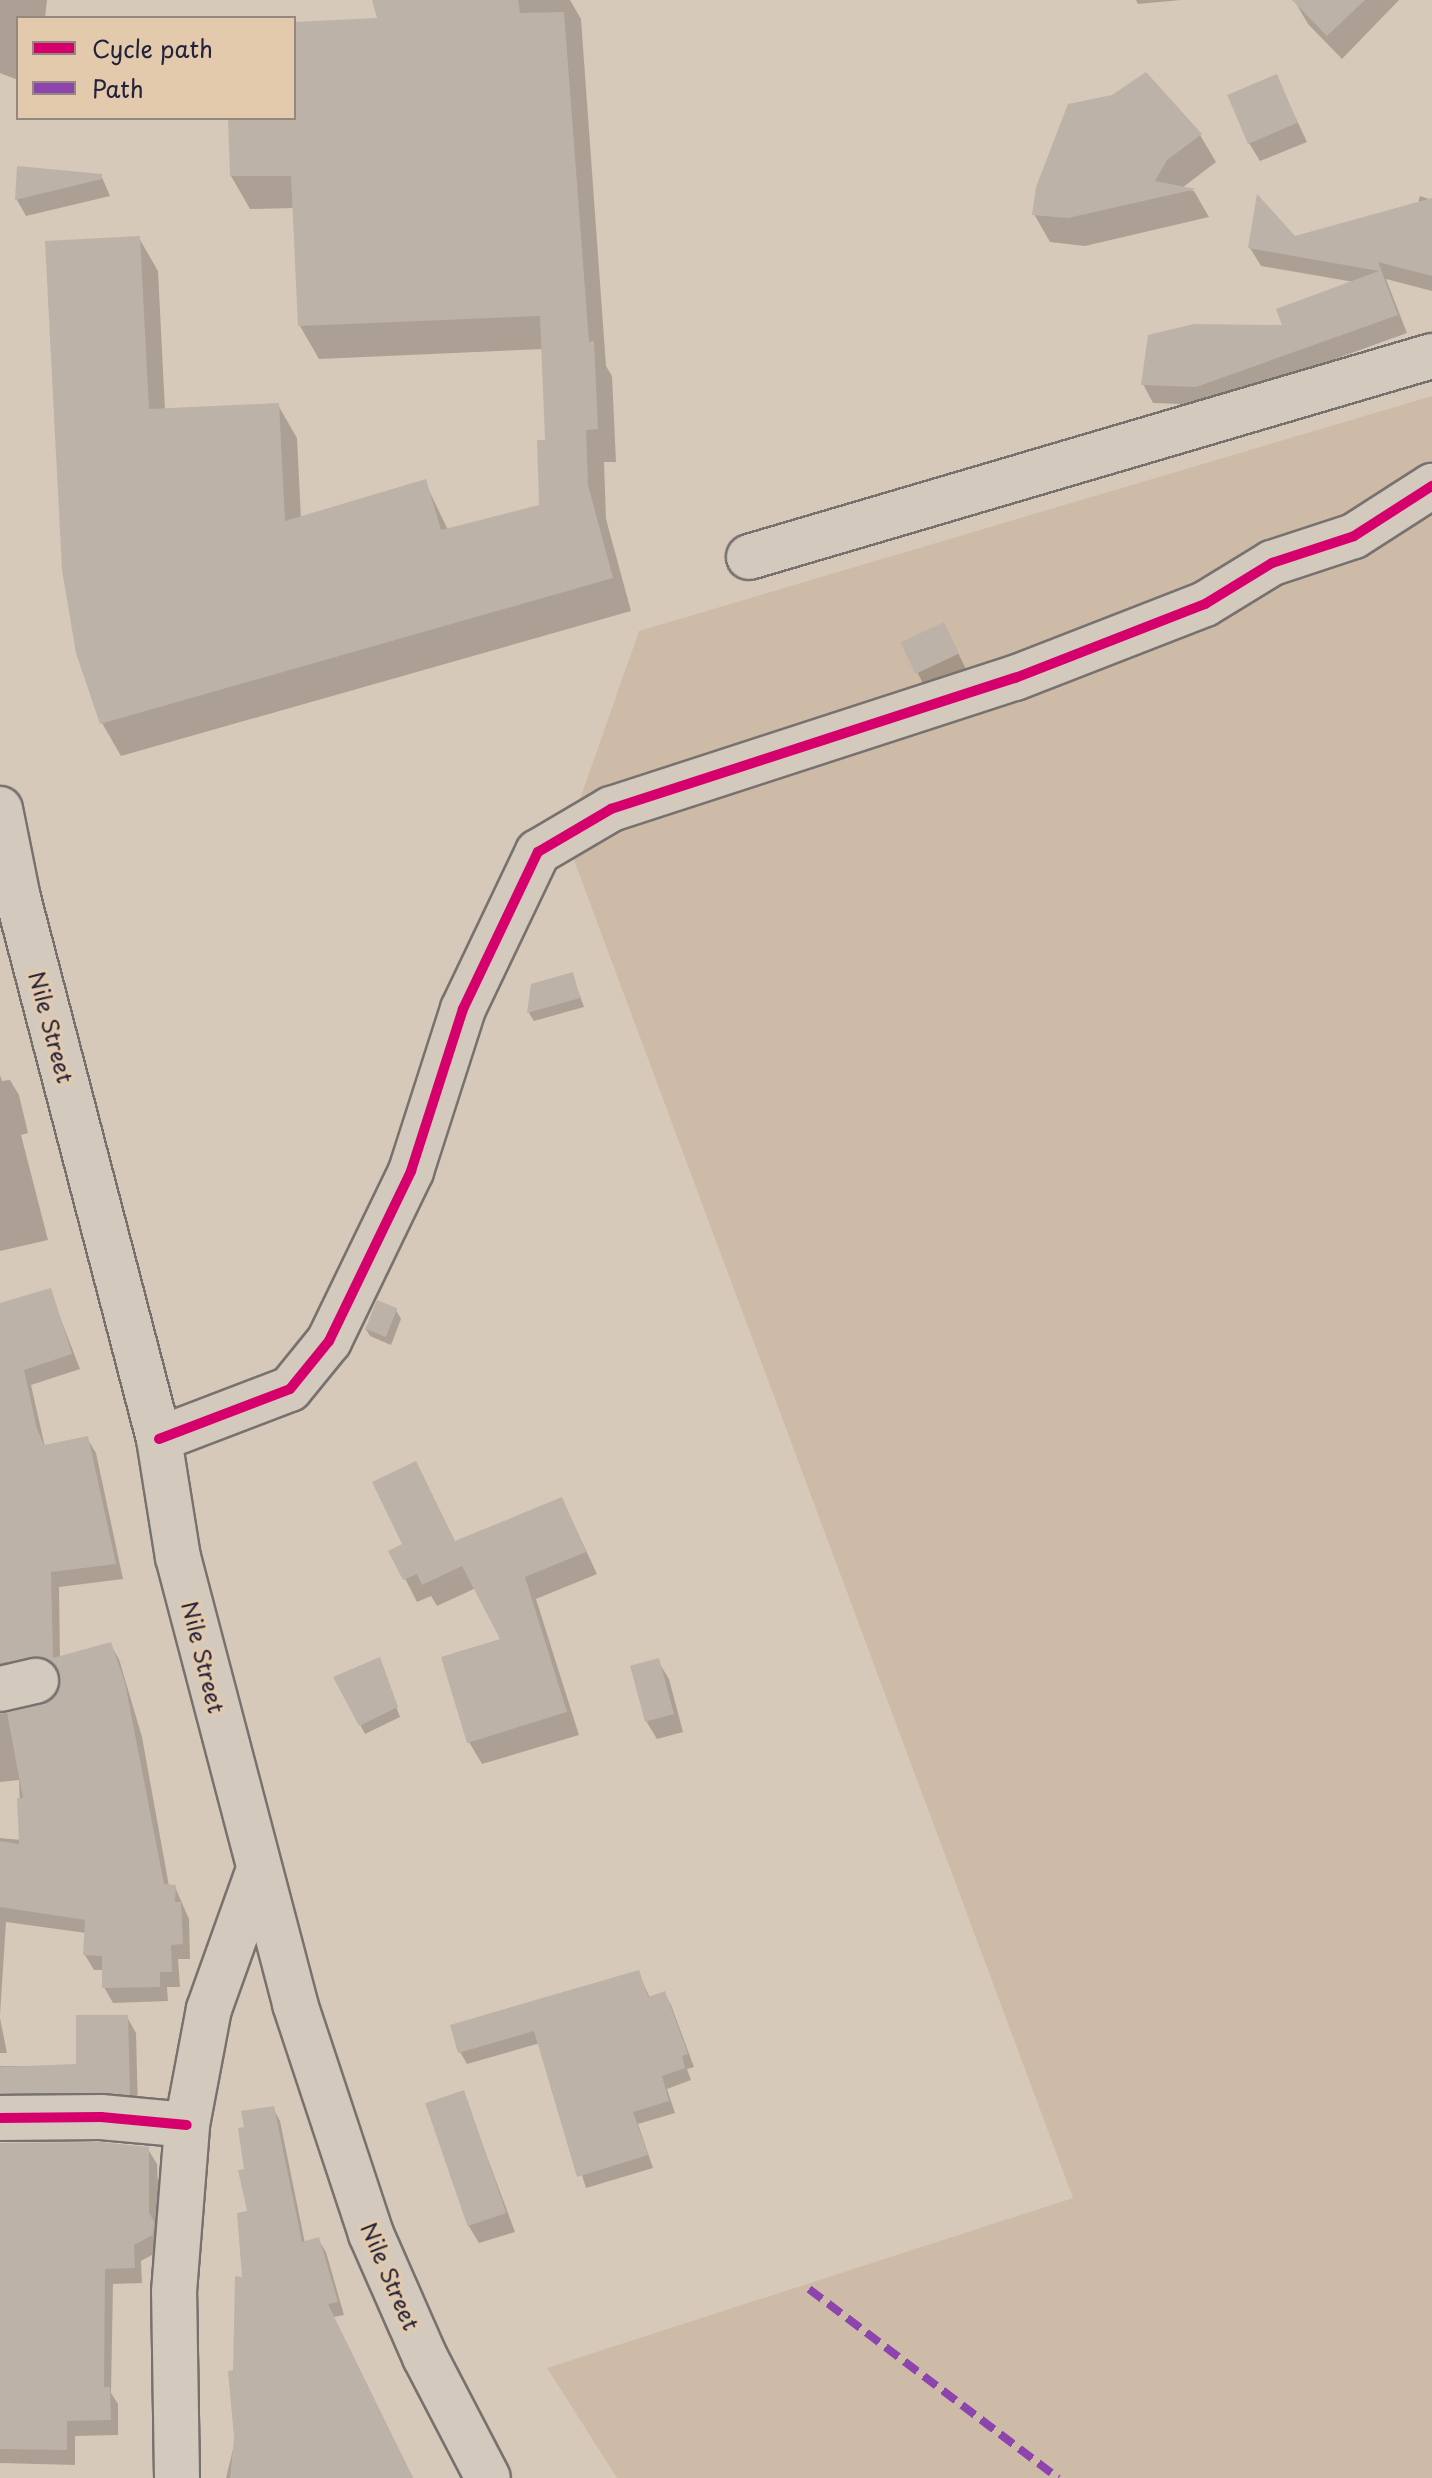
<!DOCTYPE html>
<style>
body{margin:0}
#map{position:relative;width:1432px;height:2478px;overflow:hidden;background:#d7c9b9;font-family:"Playpen Sans",sans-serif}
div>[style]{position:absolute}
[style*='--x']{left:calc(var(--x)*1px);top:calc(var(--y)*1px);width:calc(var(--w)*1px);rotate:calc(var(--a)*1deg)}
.green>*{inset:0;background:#cdbba8}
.shadow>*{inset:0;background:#0003;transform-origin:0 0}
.building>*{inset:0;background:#bcb2a7;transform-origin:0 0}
.roads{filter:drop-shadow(2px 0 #78726f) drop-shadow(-2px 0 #78726f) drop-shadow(0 2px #78726f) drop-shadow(0 -2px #78726f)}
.minor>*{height:44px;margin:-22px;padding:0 22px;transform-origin:22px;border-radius:22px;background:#d3c9bd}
.major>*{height:44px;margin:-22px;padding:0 22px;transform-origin:22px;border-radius:22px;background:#d3c9bd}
.quiet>*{height:8px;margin-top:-4px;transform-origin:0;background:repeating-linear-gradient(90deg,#8e44ad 0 16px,transparent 0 24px)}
.cycleway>*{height:10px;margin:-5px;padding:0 5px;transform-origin:5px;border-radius:5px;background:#d6006c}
span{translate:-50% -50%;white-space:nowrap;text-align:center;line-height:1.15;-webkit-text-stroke:6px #e4caac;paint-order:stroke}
.street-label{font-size:22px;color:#22223b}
.legend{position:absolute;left:16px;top:16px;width:280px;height:104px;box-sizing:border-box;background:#e4caac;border:2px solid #96877f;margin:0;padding:10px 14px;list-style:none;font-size:24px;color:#22223b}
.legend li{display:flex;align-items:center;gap:16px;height:40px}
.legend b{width:40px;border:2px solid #96877f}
</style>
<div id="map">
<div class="green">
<div style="clip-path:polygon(1432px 396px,1432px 2478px,617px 2478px,547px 2368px,1073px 2198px,566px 839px,639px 631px)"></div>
</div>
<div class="shadow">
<div style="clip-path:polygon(0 0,47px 0,45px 18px,18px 18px,18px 80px,0 73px)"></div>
<div style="clip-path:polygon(374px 0,570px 0,581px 19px,606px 366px,612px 376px,616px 462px,604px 462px,606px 519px,631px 611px,121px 756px,102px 723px,139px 238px,158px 271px,165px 410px,278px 405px,297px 438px,301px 519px,425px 482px,448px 530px,541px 507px,548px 442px,543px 349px,319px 359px,300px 326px,294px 208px,250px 209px,231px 176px,230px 118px,294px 118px,294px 24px,380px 20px)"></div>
<div style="clip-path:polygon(1136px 0,1181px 0,1138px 4px)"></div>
<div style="clip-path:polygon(1294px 0,1399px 0,1342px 59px,1308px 24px)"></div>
<div style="clip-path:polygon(1276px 76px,1307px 142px,1260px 161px,1249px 143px)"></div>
<div style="clip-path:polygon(1200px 135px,1216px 162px,1182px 188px,1194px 191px,1209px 217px,1085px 246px,1050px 242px,1034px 214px)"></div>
<div style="clip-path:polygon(19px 168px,101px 175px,110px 196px,26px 216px,17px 200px)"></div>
<div style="clip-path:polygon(1420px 196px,1432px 200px,1432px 291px,1386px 279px,1407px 333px,1208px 405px,1153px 403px,1143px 384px,1285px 327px,1354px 282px,1261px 266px,1250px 248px,1418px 204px)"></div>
<div style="left:944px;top:624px;width:55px;height:45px;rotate:64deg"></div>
<div style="clip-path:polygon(572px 974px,584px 1007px,534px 1021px,529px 1013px,533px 985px)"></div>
<div style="clip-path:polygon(0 1075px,2px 1081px,10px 1080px,19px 1095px,28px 1133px,21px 1135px,48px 1240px,0 1251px)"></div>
<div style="clip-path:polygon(50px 1291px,80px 1369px,31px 1385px,45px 1447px,87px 1438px,96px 1453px,123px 1579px,59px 1587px,60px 1658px,110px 1644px,119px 1659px,142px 1737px,169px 1886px,175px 1887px,189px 1919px,190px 1959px,178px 1959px,180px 1987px,167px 1987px,168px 2001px,113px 2003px,104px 1987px,104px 1970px,94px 1970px,85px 1955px,86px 1933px,6px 1922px,0 2015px,0 1838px,21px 1840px,19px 1780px,0 1782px,0 1714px,43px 1707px,62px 1690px,59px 1677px,41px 1671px,0 1682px,0 1305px)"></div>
<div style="clip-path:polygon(396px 1310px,401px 1319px,391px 1345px,370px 1336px,365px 1328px)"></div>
<div style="clip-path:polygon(562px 1499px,597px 1574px,536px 1599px,579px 1735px,482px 1764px,469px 1742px,502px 1641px,476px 1588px,437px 1606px,431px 1596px,417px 1602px,391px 1551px,456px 1543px)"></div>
<div style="clip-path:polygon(658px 1661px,669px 1679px,683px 1732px,657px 1739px,646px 1721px,633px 1668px)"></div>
<div style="clip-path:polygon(381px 1666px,400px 1717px,365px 1734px,336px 1678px)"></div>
<div style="clip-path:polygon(638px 1972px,650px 1998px,664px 1993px,671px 2005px,694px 2067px,687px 2069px,691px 2080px,667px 2089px,675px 2113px,638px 2124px,653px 2168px,586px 2188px,540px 2043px,467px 2064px,460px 2052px)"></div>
<div style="clip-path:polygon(127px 2017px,136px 2033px,138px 2110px,0 2113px,0 2066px,78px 2066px)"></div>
<div style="clip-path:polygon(0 2018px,7px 2053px,0 2053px)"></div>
<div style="clip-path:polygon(463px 2092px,515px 2232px,479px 2243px,468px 2225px)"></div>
<div style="clip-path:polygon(273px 2108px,280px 2121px,305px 2243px,318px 2239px,326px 2252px,344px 2315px,333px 2317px,413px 2478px,226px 2478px,236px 2437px,250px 2213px,246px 2170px)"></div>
<div style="clip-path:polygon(0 2143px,148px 2149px,157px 2164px,161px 2250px,141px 2261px,142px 2283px,113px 2284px,111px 2393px,118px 2404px,118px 2435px,75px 2436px,75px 2465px,0 2463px)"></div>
</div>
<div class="building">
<div style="clip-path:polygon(372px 0,518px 0,520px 13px,564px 12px,589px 342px,594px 341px,598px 429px,586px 430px,588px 485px,613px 578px,100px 724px,76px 653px,62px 570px,45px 241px,140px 236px,149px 409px,279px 403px,285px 521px,426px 479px,441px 530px,539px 505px,537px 440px,545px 440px,540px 316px,298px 326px,291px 176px,230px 176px,228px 118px,294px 118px,294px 22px,377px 18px)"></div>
<div style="clip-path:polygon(1292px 0,1365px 0,1327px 36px)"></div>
<div style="clip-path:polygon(1146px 72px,1202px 134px,1167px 160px,1155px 181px,1196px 189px,1068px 218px,1032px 215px,1036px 187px,1068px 104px,1112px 95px)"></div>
<div style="left:1277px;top:74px;width:53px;height:54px;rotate:67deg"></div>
<div style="clip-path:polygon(17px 166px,102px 174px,102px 179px,15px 200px)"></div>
<div style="clip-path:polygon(1257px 194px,1295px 236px,1432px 198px,1432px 276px,1378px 262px,1398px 315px,1196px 387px,1141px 385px,1148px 335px,1194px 324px,1282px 325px,1276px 309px,1379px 271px,1248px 248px)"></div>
<div style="left:944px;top:622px;width:35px;height:48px;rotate:65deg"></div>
<div style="clip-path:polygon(573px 972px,580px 998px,527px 1013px,531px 984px)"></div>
<div style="clip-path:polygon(51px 1288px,72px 1354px,24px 1370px,37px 1429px,44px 1445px,88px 1436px,116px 1564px,51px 1572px,53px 1658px,111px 1642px,125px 1683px,164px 1884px,176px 1885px,175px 1902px,181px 1902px,183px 1944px,171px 1945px,172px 1972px,160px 1972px,160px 1987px,102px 1988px,102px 1956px,83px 1955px,85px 1920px,0 1907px,0 1841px,19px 1844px,17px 1798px,23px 1798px,7px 1713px,52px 1700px,60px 1676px,43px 1657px,0 1663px,0 1303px)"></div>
<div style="left:377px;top:1300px;width:22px;height:31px;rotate:22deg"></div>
<div style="clip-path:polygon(416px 1461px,455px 1541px,562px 1497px,586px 1552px,525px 1577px,567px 1712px,467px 1743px,441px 1657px,500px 1639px,462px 1566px,422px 1585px,417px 1574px,403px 1580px,388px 1551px,402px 1544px,372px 1482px)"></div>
<div style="clip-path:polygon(380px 1657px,398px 1707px,359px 1726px,333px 1677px)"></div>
<div style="left:659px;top:1658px;width:58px;height:30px;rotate:75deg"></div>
<div style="clip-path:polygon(639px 1970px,648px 1997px,665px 1991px,688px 2054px,682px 2056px,685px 2068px,662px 2076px,669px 2101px,633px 2112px,648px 2155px,577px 2177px,534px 2031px,458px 2053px,450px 2025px)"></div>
<div style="clip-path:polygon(76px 2015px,128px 2015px,130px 2095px,0 2093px,0 2067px,76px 2064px)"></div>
<div style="left:464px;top:2090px;width:130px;height:41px;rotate:71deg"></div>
<div style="clip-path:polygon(274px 2106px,302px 2242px,319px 2237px,338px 2302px,328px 2304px,413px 2478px,230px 2478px,234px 2437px,228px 2371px,233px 2370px,235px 2276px,242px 2277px,237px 2213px,247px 2211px,238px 2170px,244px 2169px,238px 2128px,244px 2127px,241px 2111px)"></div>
<div style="clip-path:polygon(100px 2142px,149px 2147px,149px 2212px,154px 2222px,153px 2235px,134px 2245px,135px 2268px,105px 2269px,104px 2387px,110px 2387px,111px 2420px,67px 2421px,67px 2450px,0 2449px,0 2143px)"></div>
</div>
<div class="roads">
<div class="minor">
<div style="--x:749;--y:557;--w:712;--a:-16.4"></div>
<div style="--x:159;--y:1439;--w:140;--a:-20.9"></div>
<div style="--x:290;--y:1389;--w:62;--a:-50.9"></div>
<div style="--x:329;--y:1341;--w:189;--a:-64.2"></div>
<div style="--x:411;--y:1171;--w:170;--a:-72.2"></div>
<div style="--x:463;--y:1009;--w:174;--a:-64.5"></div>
<div style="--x:538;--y:852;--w:85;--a:-30.5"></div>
<div style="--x:611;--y:809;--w:425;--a:-18"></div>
<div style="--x:1015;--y:678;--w:204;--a:-21.3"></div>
<div style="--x:1205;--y:604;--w:79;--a:-31.5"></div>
<div style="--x:1272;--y:563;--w:86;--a:-18.2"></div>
<div style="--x:1354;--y:536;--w:93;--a:-32.7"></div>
<div style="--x:0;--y:1689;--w:37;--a:-13"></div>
<div style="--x:0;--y:2118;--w:101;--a:-0.6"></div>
<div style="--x:101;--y:2117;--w:86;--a:5.3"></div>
</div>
<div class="major">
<div style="--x:0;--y:809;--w:91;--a:78.6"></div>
<div style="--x:18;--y:898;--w:559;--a:75.39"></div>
<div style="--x:159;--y:1439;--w:120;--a:80.9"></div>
<div style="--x:178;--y:1557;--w:462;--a:75.3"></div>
<div style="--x:295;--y:2004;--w:242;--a:71.7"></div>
<div style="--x:371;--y:2234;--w:134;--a:66.3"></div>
<div style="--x:425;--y:2357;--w:136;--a:62.5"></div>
<div style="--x:177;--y:2478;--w:186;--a:-90.9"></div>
<div style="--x:174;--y:2292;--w:168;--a:-85.5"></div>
<div style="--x:187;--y:2125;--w:118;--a:-79.3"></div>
<div style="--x:209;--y:2009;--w:145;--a:-70.3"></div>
</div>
</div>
<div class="quiet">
<div style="--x:809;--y:2289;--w:313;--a:37.2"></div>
</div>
<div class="cycleway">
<div style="--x:159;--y:1439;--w:140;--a:-20.9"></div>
<div style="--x:290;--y:1389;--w:62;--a:-50.9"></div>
<div style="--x:329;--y:1341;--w:189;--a:-64.2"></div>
<div style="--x:411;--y:1171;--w:170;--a:-72.2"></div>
<div style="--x:463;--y:1009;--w:174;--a:-64.5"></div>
<div style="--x:538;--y:852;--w:85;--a:-30.5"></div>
<div style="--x:611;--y:809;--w:425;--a:-18"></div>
<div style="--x:1015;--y:678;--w:204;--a:-21.3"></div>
<div style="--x:1205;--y:604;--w:79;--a:-31.5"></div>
<div style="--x:1272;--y:563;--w:86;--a:-18.2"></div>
<div style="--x:1354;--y:536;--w:93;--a:-32.7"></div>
<div style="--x:0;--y:2118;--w:101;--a:-0.6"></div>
<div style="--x:101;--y:2117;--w:86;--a:5.3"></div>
</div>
<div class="street-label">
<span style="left:52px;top:1027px;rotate:75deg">Nile Street</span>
<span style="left:204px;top:1657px;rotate:76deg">Nile Street</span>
<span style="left:391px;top:2276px;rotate:67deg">Nile Street</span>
</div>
<ul class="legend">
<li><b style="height:10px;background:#d6006c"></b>Cycle path</li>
<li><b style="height:10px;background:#8e44ad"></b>Path</li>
</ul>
</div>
